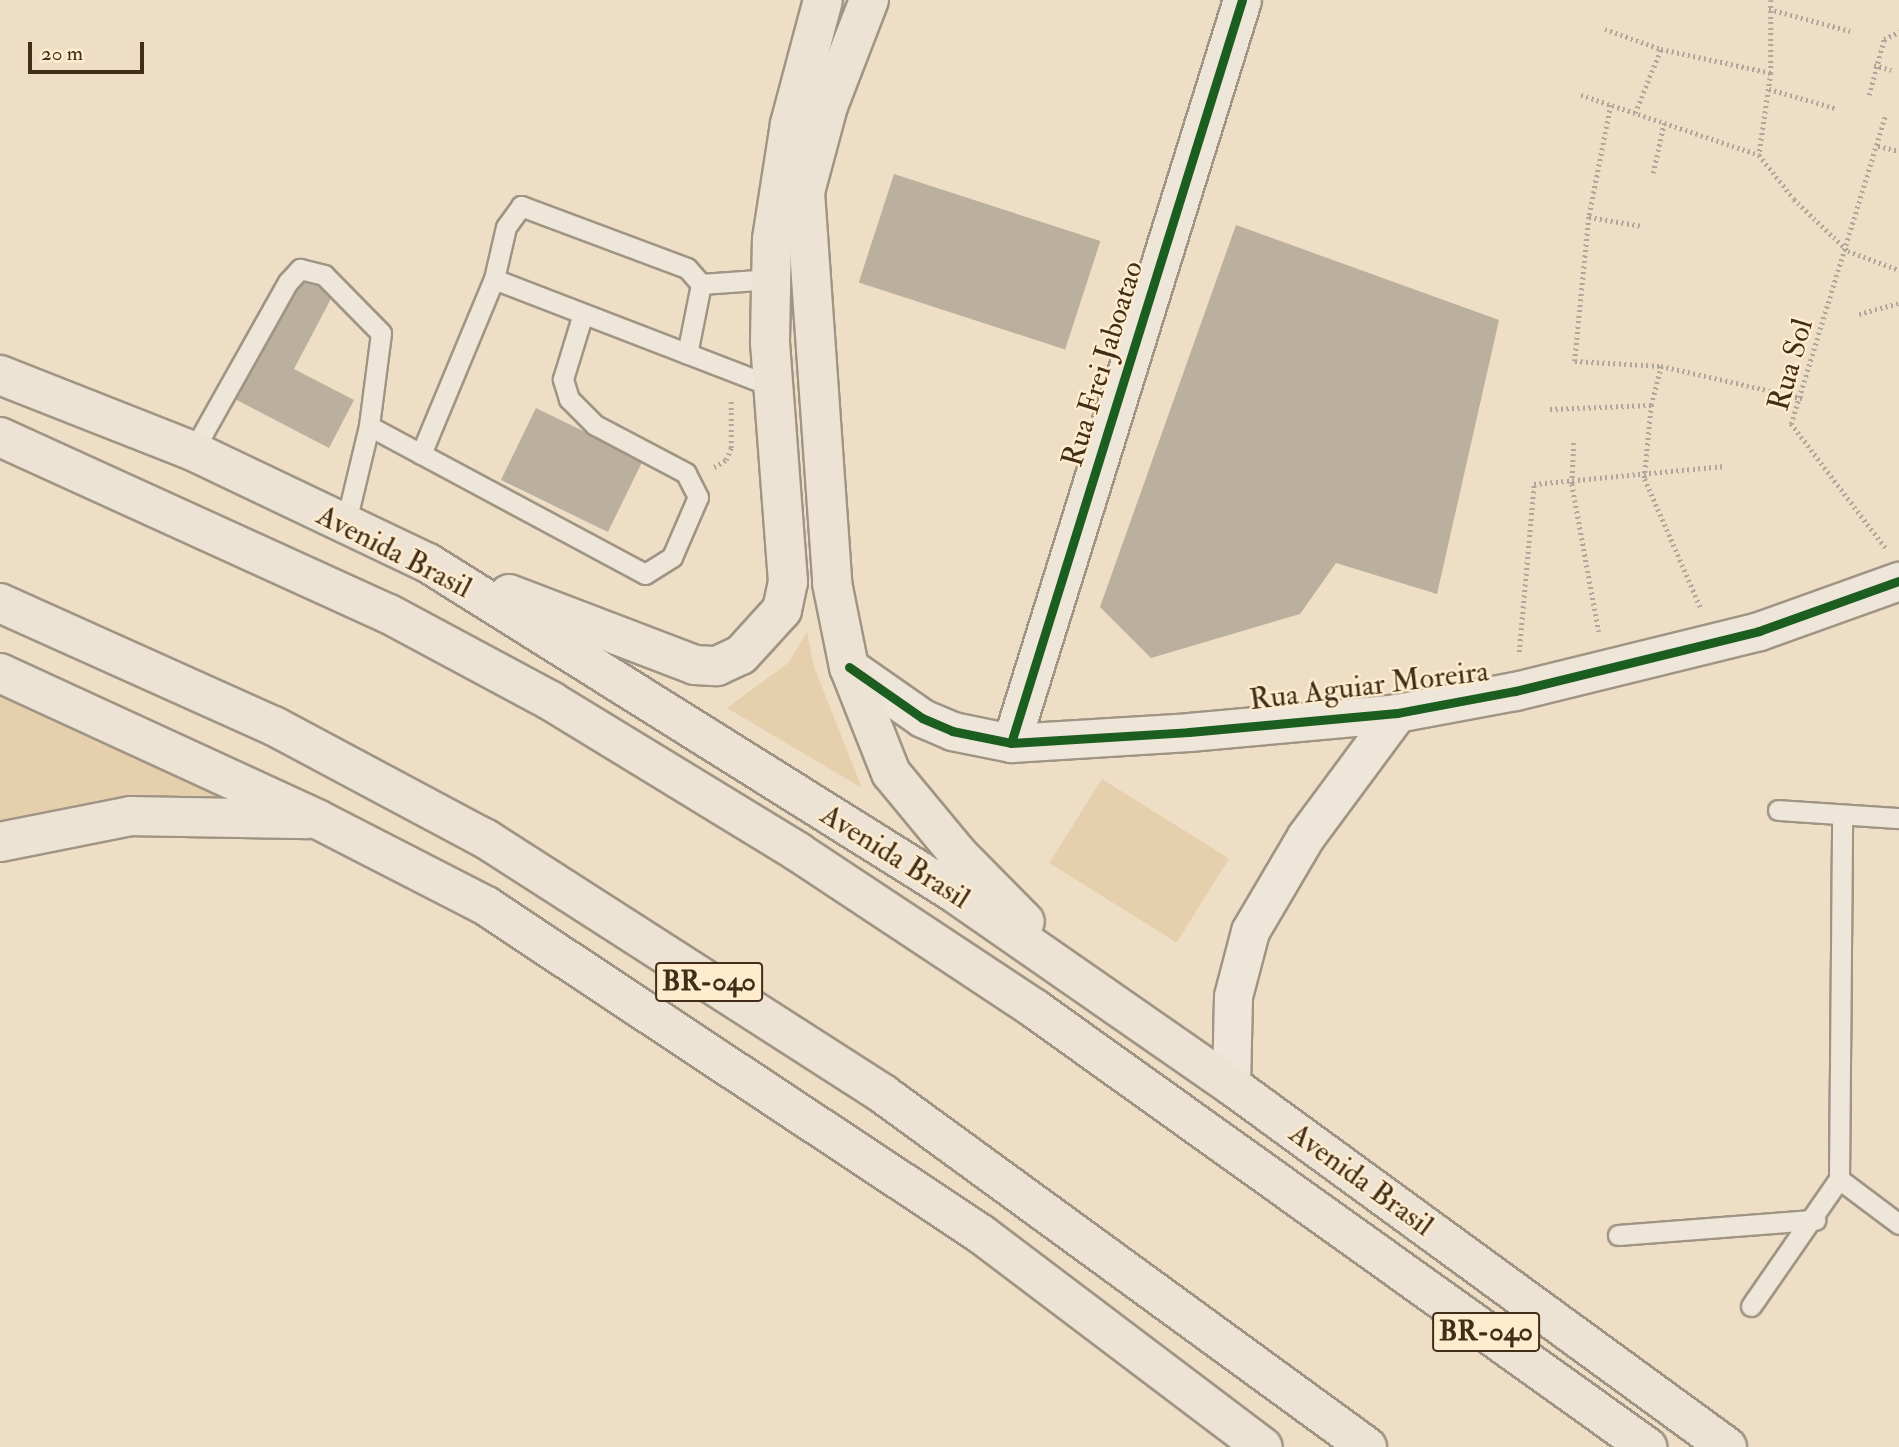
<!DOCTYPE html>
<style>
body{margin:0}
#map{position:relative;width:1899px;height:1447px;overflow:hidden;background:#eedec5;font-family:"IM FELL Double Pica",serif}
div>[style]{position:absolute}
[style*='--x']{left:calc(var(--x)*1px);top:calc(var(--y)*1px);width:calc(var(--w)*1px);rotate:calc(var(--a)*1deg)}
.green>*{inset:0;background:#e6cfad;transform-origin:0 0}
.building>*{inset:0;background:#bbaf9d;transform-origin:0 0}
.path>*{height:4.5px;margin-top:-2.25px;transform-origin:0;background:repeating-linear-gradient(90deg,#afa79b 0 2px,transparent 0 5.5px)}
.roads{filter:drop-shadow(2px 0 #a09584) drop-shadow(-2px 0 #a09584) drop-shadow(0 2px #a09584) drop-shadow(0 -2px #a09584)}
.lane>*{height:19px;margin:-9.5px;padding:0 9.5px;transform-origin:9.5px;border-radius:9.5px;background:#efe6da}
.street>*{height:37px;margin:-18.5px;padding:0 18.5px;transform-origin:18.5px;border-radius:18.5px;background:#efe6da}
.highway>*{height:38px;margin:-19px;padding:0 19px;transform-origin:19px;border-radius:19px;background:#ece3d4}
.cycleway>*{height:9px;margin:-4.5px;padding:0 4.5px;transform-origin:4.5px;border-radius:4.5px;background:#1b5e20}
span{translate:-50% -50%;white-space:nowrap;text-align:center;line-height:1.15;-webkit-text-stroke:5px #ffecce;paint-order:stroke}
.shield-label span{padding:2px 5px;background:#ffecce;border:2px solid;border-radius:5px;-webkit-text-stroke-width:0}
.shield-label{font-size:28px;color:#422d18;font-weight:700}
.street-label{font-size:30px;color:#422d18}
.scale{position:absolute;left:28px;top:42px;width:116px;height:32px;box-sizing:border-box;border:4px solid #422d18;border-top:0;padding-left:9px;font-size:21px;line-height:24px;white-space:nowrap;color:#422d18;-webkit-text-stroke:5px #ffecce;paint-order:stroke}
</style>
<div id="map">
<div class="green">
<div style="clip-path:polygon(807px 632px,814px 667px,862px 788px,727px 708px,788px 663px)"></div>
<div style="clip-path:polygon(0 691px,234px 798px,126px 801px,0 824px)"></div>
<div style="left:1102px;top:779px;width:150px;height:99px;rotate:32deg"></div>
</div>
<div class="building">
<div style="left:894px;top:174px;width:217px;height:114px;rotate:18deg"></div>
<div style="clip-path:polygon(1236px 225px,1499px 320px,1437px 594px,1336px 563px,1300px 614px,1151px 658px,1100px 607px)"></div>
<div style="clip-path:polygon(298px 274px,334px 293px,294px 369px,354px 400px,329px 448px,233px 398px)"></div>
<div style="left:536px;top:408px;width:119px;height:80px;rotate:26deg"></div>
</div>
<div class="path">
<div style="--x:1771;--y:0;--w:73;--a:90"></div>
<div style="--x:1771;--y:73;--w:83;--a:98.3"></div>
<div style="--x:1759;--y:155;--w:56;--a:51.5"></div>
<div style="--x:1794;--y:199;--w:75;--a:43.9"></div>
<div style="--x:1848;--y:251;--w:54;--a:20.4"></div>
<div style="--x:1769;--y:9;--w:84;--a:15.2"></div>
<div style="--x:1605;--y:29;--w:59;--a:19.7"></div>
<div style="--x:1661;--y:49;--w:113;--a:12.3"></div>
<div style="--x:1874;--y:65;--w:18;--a:16"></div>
<div style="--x:1769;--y:89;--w:69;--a:16.1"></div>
<div style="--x:1581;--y:95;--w:188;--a:18.6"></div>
<div style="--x:1869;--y:95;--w:58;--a:-75"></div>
<div style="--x:1884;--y:39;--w:17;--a:-25"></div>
<div style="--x:1611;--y:105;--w:114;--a:101.1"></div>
<div style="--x:1589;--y:217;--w:145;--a:95.6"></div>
<div style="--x:1575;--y:361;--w:86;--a:3.3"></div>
<div style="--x:1635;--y:113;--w:69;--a:-67.9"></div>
<div style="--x:1878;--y:146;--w:22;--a:13"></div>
<div style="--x:1653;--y:173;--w:51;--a:-77.6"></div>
<div style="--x:1589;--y:217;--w:54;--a:9.6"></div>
<div style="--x:1859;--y:314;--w:41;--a:-15.4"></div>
<div style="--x:1550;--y:409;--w:101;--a:-2.3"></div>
<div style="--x:1574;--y:443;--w:41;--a:92.8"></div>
<div style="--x:1572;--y:484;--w:150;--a:79.7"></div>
<div style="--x:714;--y:467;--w:14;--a:-30"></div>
<div style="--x:726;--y:460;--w:13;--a:-67"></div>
<div style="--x:731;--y:448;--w:48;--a:-90"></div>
<div style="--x:1885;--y:548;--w:156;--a:-127.2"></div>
<div style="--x:1791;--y:424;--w:322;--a:-73"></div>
<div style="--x:1700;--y:607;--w:141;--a:-113.5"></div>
<div style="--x:1644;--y:478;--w:73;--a:-84.5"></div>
<div style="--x:1651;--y:405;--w:40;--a:-75.6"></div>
<div style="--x:1661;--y:366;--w:145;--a:12.8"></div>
<div style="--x:1519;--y:652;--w:169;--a:-84.9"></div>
<div style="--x:1534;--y:484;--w:191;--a:-5.4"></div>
</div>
<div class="roads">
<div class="lane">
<div style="--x:494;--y:279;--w:53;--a:-77"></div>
<div style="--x:506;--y:227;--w:26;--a:-54"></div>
<div style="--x:521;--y:206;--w:177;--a:20.5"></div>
<div style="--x:687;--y:268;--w:21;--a:49"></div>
<div style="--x:701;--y:284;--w:71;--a:101.3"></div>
<div style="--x:701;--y:284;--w:71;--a:-4"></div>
<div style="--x:369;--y:426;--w:313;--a:28.2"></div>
<div style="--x:645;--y:574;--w:32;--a:-32"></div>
<div style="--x:672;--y:557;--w:65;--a:-66.6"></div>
<div style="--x:698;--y:497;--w:27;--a:-117"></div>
<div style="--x:686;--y:473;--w:103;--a:-152.2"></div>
<div style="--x:595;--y:425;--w:37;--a:-135"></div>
<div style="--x:569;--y:399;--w:21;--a:-107"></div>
<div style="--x:563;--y:379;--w:65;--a:-73"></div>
<div style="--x:193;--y:451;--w:194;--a:-60.7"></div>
<div style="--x:288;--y:282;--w:18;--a:-47"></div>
<div style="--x:300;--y:269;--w:25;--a:14"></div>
<div style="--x:324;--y:275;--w:81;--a:45.5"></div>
<div style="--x:381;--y:333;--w:94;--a:97.4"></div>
<div style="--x:369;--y:426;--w:103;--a:103.5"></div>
<div style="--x:421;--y:454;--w:190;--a:-67.4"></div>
<div style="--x:494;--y:279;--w:300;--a:21.1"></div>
<div style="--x:1778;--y:810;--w:121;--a:3.8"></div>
<div style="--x:1839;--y:1179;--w:75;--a:36.9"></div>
<div style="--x:1618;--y:1235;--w:198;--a:-4.4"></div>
<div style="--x:1751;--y:1306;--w:155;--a:-55.3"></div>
<div style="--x:1839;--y:1179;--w:364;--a:-89.5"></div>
</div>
<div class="street">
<div style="--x:849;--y:667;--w:89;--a:34.9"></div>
<div style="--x:922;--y:718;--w:33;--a:23"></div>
<div style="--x:952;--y:731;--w:60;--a:11.5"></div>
<div style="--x:1011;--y:743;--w:178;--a:-3.5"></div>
<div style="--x:1189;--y:732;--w:209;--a:-5.2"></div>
<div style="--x:1397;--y:713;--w:120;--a:-10.6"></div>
<div style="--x:1515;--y:691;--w:251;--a:-13.8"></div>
<div style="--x:1759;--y:631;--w:149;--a:-19.7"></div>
<div style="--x:1011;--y:743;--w:778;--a:-72.73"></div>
<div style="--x:1231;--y:1085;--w:89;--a:-88.7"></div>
<div style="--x:1233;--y:996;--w:67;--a:-75.3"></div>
<div style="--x:1250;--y:931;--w:110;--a:-59.5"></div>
<div style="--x:1306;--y:836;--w:153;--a:-53.5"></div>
</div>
<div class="highway">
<div style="--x:869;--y:0;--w:114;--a:111.1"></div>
<div style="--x:828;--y:106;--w:89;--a:105"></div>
<div style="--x:805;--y:192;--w:392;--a:86"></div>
<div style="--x:832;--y:583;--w:86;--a:78.6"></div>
<div style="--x:849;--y:667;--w:114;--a:68.4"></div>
<div style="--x:891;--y:773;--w:105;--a:50.4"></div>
<div style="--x:958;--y:854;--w:95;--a:45.4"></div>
<div style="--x:0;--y:375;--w:207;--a:21.5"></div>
<div style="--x:193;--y:451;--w:260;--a:25.5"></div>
<div style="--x:428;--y:563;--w:620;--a:32.07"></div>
<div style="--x:953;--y:892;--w:338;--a:34.8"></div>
<div style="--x:1231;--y:1085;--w:614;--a:36.12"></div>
<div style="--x:0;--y:437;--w:427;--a:24.5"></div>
<div style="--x:389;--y:614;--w:184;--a:28.2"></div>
<div style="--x:551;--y:701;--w:289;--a:31.4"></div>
<div style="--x:798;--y:852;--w:284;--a:33.5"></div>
<div style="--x:1035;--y:1009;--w:753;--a:35.59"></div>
<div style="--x:509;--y:594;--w:199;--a:20.9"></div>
<div style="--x:695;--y:665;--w:22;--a:3"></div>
<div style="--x:717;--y:666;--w:26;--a:-25"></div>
<div style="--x:741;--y:655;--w:61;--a:-47.7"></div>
<div style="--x:782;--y:610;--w:29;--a:-78"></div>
<div style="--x:788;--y:582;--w:242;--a:-94.3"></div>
<div style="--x:770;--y:341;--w:102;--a:-88.9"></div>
<div style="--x:772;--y:239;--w:116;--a:-81.1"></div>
<div style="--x:790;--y:124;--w:128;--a:-75.1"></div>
<div style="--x:0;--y:603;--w:300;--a:24.2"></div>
<div style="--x:274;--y:726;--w:240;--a:28.1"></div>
<div style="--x:486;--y:839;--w:472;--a:32.7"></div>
<div style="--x:883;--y:1094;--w:599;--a:36.1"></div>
<div style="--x:0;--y:673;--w:351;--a:24.7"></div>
<div style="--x:319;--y:820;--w:188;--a:27.2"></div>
<div style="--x:486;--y:906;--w:594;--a:33.53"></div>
<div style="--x:981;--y:1234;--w:353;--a:37.1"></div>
<div style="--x:0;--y:842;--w:134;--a:-11.2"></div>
<div style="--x:131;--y:816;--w:176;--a:1"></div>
</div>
</div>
<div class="cycleway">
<div style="--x:849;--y:667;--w:89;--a:34.9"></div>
<div style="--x:922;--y:718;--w:33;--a:23"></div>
<div style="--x:952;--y:731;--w:60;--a:11.5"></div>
<div style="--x:1011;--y:743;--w:178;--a:-3.5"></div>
<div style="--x:1189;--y:732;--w:209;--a:-5.2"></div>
<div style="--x:1397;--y:713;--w:120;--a:-10.6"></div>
<div style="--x:1515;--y:691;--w:251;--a:-13.8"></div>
<div style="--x:1759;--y:631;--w:149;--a:-19.7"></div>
<div style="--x:1011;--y:743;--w:778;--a:-72.73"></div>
</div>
<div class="shield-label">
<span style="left:709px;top:982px">BR-040</span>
<span style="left:1486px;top:1332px">BR-040</span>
</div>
<div class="street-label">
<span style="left:1103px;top:364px;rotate:-73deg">Rua Frei Jaboatao</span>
<span style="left:1791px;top:365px;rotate:-74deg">Rua Sol</span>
<span style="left:394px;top:552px;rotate:27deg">Avenida Brasil</span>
<span style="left:1369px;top:686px;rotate:-7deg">Rua Aguiar Moreira</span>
<span style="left:895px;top:857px;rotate:32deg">Avenida Brasil</span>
<span style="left:1361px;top:1180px;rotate:36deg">Avenida Brasil</span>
</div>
<div class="scale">20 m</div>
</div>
